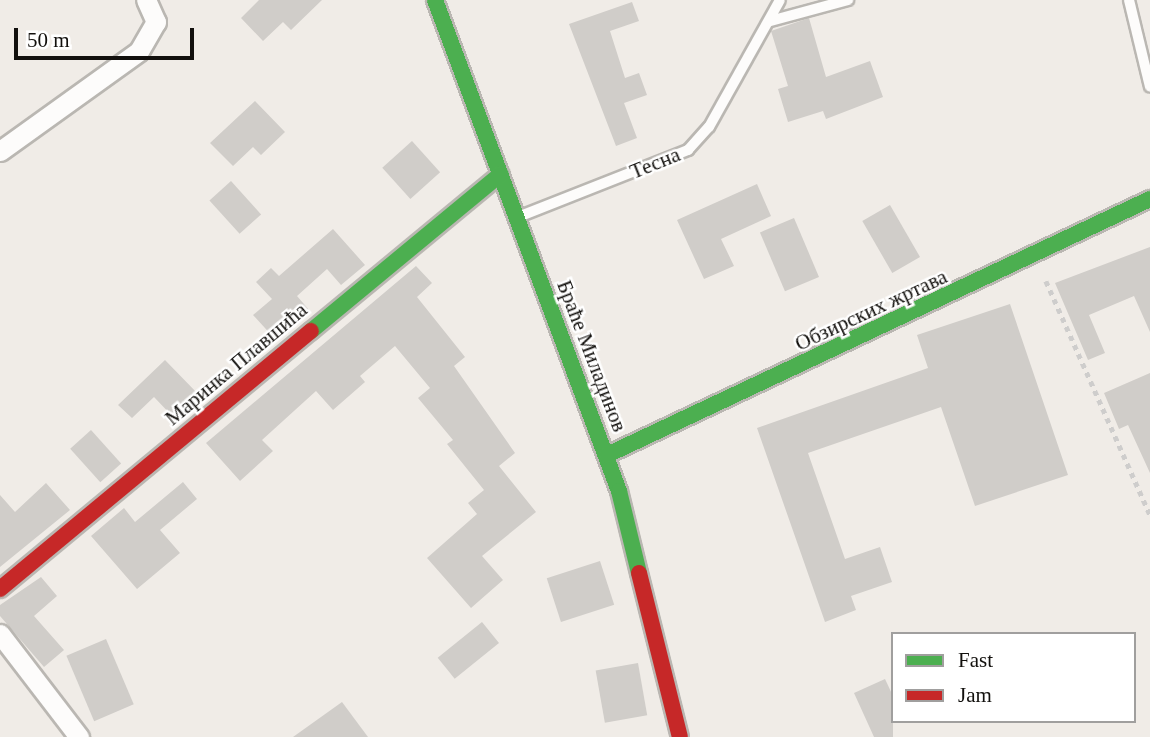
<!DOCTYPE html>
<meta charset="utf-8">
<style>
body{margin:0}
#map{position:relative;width:1150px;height:737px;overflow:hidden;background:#f0ece7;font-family:"Times New Roman",serif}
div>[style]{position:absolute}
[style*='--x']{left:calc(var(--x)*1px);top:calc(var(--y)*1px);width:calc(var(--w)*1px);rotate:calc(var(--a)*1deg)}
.building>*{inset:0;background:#d0cdc9;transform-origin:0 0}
.path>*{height:4.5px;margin-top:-2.25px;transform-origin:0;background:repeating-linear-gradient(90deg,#cecdcc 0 5px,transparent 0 10px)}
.roads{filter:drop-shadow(2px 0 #bab7b2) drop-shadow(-2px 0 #bab7b2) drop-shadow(0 2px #bab7b2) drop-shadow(0 -2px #bab7b2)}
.lane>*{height:10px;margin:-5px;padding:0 5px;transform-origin:5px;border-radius:5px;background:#fdfcfb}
.street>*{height:19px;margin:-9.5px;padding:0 9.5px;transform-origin:9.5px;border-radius:9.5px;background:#fdfcfb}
.fast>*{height:16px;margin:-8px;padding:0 8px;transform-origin:8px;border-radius:8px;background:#4caf50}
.jam>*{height:16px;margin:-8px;padding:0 8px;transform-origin:8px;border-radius:8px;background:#c62828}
span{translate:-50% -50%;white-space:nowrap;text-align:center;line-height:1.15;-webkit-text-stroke:5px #fff;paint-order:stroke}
.street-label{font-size:21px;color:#12100d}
.legend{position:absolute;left:891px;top:632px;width:245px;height:91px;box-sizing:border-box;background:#fff;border:2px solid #a09f9e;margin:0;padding:9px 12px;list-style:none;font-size:21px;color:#12100d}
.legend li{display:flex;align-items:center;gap:14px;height:35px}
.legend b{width:35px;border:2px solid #a09f9e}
.scale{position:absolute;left:14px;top:28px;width:180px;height:32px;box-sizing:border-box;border:4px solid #12100d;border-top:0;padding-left:9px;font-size:21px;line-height:24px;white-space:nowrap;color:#12100d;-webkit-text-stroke:5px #fff;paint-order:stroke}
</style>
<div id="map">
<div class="building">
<div style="clip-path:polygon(259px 0,322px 0,291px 30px,283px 22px,263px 41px,241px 18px)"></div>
<div style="clip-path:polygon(632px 2px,639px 21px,610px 31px,625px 78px,639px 73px,647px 95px,624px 103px,637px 138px,616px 146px,569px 24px)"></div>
<div style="clip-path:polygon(809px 18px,826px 77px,870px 61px,883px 97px,826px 119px,823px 111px,788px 122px,778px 89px,788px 86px,771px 31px)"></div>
<div style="clip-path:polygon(255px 101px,285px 132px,261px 155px,253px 147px,233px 166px,210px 143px)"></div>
<div style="left:412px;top:141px;width:42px;height:40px;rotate:48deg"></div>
<div style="left:231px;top:181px;width:45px;height:29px;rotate:48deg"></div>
<div style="clip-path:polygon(757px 184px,771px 216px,721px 239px,734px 266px,704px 279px,677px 220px)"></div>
<div style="left:890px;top:205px;width:60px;height:32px;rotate:60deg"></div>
<div style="left:794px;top:218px;width:64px;height:37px;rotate:67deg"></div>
<div style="clip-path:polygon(333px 229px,365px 265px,341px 285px,327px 269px,297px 296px,310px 311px,275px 339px,253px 315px,272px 299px,256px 282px,271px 268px,279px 276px)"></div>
<div style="clip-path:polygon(1150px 247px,1150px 332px,1134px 296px,1089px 315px,1105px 353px,1088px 360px,1055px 283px)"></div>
<div style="clip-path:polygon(416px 266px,432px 283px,417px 297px,465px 357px,454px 366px,515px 453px,499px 466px,536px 512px,482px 556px,503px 580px,471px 608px,427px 558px,477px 514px,468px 503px,484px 490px,447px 444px,453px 440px,418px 398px,430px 388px,395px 346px,360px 376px,365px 382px,333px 410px,316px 391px,262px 440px,273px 451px,240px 481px,206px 443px)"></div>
<div style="clip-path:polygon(1010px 304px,1068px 475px,975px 506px,941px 407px,808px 453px,845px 559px,880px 547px,892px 582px,851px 596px,856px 610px,825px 622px,757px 428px,928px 368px,917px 335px)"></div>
<div style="clip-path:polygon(165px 360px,199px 395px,175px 419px,154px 397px,132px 418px,118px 405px)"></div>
<div style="clip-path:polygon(1150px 373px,1150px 473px,1128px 425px,1119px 429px,1104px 393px)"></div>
<div style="left:91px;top:430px;width:45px;height:28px;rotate:48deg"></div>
<div style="clip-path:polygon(183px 482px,197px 499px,160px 530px,180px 553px,137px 589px,91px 536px,124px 508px,135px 522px)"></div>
<div style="clip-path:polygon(46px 483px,70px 510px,0 567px,0 495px,15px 512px)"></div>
<div style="left:600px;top:561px;width:46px;height:56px;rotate:72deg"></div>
<div style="clip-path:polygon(41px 577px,57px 596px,34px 616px,64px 650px,44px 667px,0 616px,0 605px)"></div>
<div style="left:482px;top:622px;width:27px;height:57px;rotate:51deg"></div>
<div style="left:106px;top:639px;width:71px;height:43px;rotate:67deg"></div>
<div style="left:638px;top:663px;width:53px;height:43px;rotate:80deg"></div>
<div style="clip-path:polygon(885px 679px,893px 696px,893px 737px,874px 737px,854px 693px)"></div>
<div style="clip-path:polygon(342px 702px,368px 737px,293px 737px)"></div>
</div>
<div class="path">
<div style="--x:1046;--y:281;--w:256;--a:66"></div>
</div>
<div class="roads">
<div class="lane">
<div style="--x:1129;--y:0;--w:89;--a:76.4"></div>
<div style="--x:770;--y:21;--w:81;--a:-15.1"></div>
<div style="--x:518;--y:217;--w:183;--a:-21.5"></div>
<div style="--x:688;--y:150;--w:31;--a:-48"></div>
<div style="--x:709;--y:127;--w:145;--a:-60.8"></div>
</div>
<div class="street">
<div style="--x:0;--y:151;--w:171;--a:-35.7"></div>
<div style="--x:139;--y:51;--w:34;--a:-60"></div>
<div style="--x:156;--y:22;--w:24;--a:-114"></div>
<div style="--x:0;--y:634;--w:130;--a:52.5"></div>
</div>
<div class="fast">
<div style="--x:435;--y:0;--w:524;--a:69.46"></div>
<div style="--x:619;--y:491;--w:84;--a:76.3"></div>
<div style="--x:311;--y:331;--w:246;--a:-39.6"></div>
<div style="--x:607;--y:455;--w:600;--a:-25.24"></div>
</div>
<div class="jam">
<div style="--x:639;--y:573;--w:169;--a:76"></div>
<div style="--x:0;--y:589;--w:404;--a:-39.7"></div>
</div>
</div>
<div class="street-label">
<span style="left:655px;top:163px;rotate:-22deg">Тесна</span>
<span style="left:871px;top:310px;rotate:-25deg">Обзирских жртава</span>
<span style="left:592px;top:356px;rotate:69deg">Браће Миладинов</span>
<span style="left:236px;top:364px;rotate:-40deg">Маринка Плавшића</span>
</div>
<ul class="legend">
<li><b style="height:9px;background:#4caf50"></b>Fast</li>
<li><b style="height:9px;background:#c62828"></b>Jam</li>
</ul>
<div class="scale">50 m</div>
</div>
